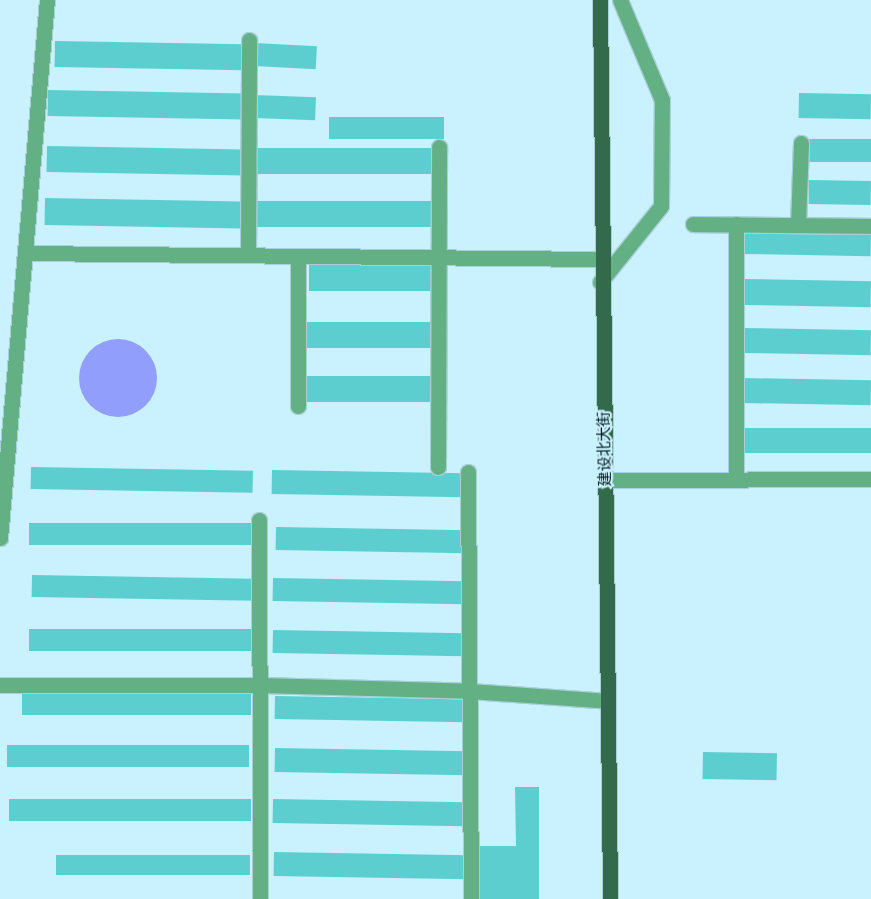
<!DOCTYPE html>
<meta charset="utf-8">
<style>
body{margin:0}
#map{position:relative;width:871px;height:899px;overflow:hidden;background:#c9f2fe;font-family:"Roboto Condensed","Noto Sans SC",sans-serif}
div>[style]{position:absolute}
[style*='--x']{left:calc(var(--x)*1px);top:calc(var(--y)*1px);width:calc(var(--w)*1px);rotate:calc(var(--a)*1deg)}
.water>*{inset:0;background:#929efc}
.round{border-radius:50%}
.building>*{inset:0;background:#5dced0;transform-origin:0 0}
.roads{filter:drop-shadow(1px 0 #a9cfda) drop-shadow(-1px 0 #a9cfda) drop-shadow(0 1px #a9cfda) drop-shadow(0 -1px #a9cfda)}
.minor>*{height:15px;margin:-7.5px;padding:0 7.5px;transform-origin:7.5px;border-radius:7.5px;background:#62b083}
.major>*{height:15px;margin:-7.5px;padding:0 7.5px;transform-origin:7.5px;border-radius:7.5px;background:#336a4b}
span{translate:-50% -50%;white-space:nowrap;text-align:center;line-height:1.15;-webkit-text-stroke:4.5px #c9f2fe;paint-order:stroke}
.street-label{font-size:15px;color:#00161d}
</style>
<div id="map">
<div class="water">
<div class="round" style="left:79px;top:339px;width:78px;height:78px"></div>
</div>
<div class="building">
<div style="left:55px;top:41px;width:190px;height:26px;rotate:1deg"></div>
<div style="left:255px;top:43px;width:62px;height:23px;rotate:3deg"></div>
<div style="left:48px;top:90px;width:197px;height:26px;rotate:1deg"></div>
<div style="left:799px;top:93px;width:72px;height:25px;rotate:1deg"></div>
<div style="left:254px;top:95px;width:62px;height:23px;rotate:2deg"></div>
<div style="left:329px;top:117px;width:115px;height:22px"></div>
<div style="left:808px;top:139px;width:63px;height:23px"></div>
<div style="left:47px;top:146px;width:197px;height:26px;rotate:1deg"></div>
<div style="left:253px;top:148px;width:179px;height:26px"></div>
<div style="left:809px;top:180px;width:62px;height:24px;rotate:1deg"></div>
<div style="left:45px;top:198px;width:197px;height:27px;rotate:1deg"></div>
<div style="left:254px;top:201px;width:178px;height:26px"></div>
<div style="left:743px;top:229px;width:128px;height:25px;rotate:1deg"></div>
<div style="left:309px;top:265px;width:125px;height:26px"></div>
<div style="left:744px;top:279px;width:127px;height:26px;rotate:1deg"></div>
<div style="left:306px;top:322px;width:127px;height:26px"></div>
<div style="left:743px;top:328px;width:128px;height:25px;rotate:1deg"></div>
<div style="left:304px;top:376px;width:127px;height:26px"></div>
<div style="left:742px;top:378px;width:129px;height:25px;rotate:1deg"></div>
<div style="left:742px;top:428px;width:129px;height:25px"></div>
<div style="left:31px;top:467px;width:222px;height:22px;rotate:1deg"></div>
<div style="left:272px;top:470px;width:193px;height:24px;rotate:1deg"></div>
<div style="left:29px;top:523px;width:222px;height:22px"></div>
<div style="left:276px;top:527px;width:192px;height:23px;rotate:1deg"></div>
<div style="left:32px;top:575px;width:222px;height:22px;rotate:1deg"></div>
<div style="left:273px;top:578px;width:192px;height:23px;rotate:1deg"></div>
<div style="left:29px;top:629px;width:222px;height:22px"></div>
<div style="left:273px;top:630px;width:193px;height:23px;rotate:1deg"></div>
<div style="left:22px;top:693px;width:229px;height:22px"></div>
<div style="left:275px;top:696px;width:192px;height:23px;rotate:1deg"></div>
<div style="left:7px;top:745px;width:242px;height:22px"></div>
<div style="left:275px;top:748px;width:192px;height:24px;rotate:1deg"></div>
<div style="left:703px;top:752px;width:74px;height:27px;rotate:1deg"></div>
<div style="clip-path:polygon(515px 787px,539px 787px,539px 899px,480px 899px,480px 846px,516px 846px)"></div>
<div style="left:9px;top:799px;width:242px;height:22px"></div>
<div style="left:273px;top:799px;width:192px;height:24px;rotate:1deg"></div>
<div style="left:274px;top:852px;width:193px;height:24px;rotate:1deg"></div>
<div style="left:250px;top:855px;width:20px;height:194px;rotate:90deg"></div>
</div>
<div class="roads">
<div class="minor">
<div style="--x:693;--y:224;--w:178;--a:0.6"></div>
<div style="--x:736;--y:224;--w:256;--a:90"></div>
<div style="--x:798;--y:225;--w:82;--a:-87.9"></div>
<div style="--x:25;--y:253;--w:575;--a:0.6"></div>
<div style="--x:248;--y:255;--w:215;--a:-89.7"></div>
<div style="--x:600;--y:282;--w:97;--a:-51.2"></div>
<div style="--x:661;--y:206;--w:106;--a:-89.5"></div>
<div style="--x:662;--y:100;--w:108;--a:-112.8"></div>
<div style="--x:298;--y:406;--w:150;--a:-90"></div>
<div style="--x:438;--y:467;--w:320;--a:-89.8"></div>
<div style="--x:468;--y:472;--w:427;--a:89.6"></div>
<div style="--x:606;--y:480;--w:265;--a:-0.2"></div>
<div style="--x:259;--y:520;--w:379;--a:89.8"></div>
<div style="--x:0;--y:538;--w:540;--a:-85.01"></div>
<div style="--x:0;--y:685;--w:260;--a:0"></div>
<div style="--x:260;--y:685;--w:210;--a:1.6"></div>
<div style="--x:470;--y:691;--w:138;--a:4.1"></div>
</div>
<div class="major">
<div style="--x:600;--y:0;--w:899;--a:89.36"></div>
</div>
</div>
<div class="street-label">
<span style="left:605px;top:449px;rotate:-91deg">建设北大街</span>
</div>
</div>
